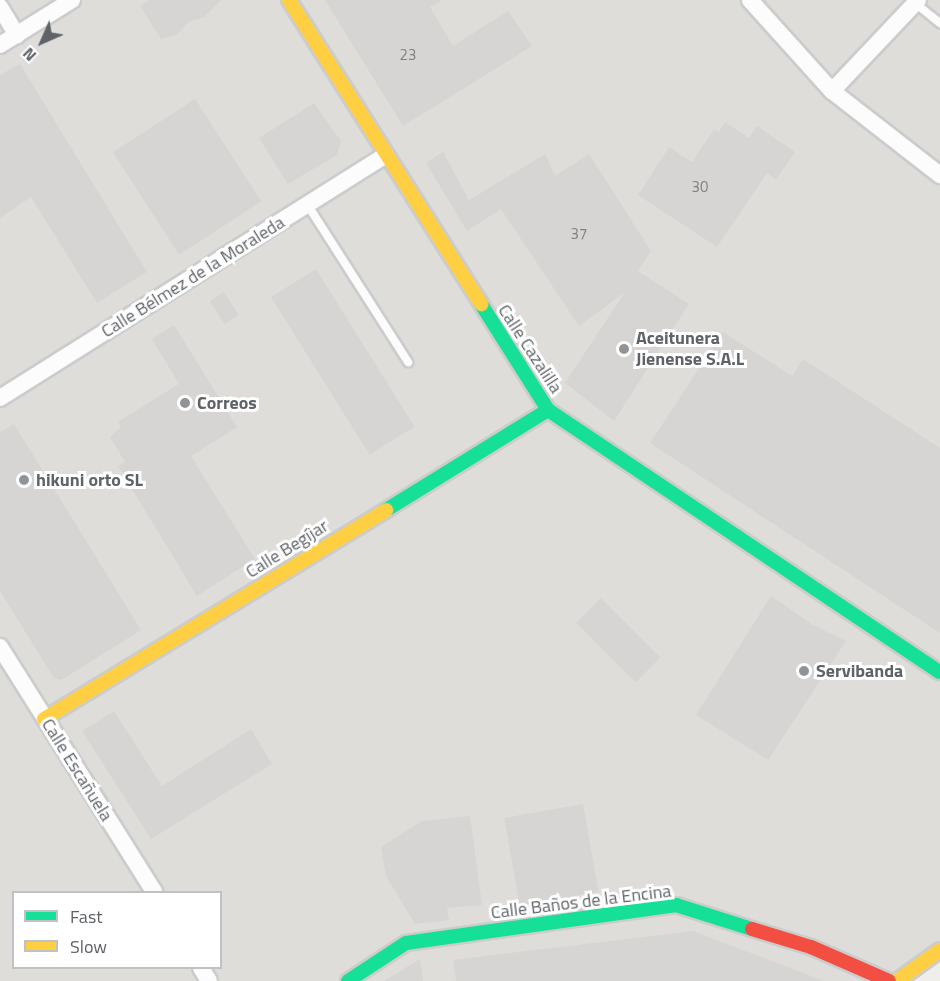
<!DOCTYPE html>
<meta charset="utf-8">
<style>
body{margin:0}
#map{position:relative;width:940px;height:981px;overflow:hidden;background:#efeeea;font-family:"Titillium Web",sans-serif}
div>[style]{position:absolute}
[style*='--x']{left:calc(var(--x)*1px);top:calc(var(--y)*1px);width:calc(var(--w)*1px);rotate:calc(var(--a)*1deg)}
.industrial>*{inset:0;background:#dfddda}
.building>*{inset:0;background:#d6d5d3;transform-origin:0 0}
.roads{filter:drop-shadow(2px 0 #cbcccc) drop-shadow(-2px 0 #cbcccc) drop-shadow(0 2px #cbcccc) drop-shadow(0 -2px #cbcccc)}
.lane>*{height:8px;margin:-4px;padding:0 4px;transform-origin:4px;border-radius:4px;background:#fdfcfc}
.street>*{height:16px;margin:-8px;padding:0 8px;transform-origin:8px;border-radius:8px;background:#fdfcfc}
.fast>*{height:14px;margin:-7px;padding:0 7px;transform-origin:7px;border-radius:7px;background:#16e098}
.slow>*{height:14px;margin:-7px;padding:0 7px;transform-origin:7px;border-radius:7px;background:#ffcf43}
.jam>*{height:14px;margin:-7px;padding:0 7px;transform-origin:7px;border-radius:7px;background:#f24e42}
.dots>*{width:16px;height:16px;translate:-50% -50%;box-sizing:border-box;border:3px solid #fff;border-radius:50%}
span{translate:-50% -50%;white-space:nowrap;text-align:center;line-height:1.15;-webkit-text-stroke:6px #fff;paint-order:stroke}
.number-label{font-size:15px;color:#7e8184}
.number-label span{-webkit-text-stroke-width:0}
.street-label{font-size:18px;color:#5f6368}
.poi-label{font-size:18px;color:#5f6368;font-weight:700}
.left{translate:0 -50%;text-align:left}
.legend{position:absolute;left:12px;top:891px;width:210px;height:78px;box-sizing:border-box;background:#fff;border:2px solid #bfc1c3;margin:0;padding:8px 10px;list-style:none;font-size:18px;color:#5f6368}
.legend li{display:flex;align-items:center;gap:12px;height:30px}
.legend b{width:30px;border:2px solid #bfc1c3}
.north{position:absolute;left:12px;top:12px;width:60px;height:60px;-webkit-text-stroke:4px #fff;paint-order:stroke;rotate:225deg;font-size:16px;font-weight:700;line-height:24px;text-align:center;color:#5f6368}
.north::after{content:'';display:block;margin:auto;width:21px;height:27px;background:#5f6368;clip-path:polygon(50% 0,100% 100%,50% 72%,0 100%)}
</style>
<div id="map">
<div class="industrial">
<div style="clip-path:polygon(evenodd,0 0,940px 0,940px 950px,892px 981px,0 981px,0 0,14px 892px,220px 892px,220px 968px,14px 968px,14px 892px)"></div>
</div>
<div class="building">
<div style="clip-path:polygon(150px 0,221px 0,204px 17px,188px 22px,178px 34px,161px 39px,140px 6px)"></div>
<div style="clip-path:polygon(325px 0,442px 0,430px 7px,453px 46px,508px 11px,532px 46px,403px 126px)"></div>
<div style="clip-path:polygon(20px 64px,147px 272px,97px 303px,31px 197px,0 218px,0 75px)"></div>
<div style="left:195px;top:99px;width:122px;height:98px;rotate:57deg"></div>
<div style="clip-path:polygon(314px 103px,341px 141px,337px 155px,288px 184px,259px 138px)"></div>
<div style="clip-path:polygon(725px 122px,749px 138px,757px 126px,795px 152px,776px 180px,767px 173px,717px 247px,638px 195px,669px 147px,692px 162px,714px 129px,719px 132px)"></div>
<div style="clip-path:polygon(443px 152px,469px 200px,545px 154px,555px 176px,589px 154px,651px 251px,638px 271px,689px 304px,614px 421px,565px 383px,625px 292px,579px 326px,501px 209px,467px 231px,426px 163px)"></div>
<div style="left:316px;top:269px;width:186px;height:53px;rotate:58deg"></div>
<div style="left:224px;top:292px;width:27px;height:17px;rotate:57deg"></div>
<div style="clip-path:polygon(174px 325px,237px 427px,191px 456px,255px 559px,197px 596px,118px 466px,125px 462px,110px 437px,121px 427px,118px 422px,179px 384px,152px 339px)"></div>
<div style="clip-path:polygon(723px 332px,792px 376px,803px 359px,940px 448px,940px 633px,650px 443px)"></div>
<div style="clip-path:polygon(14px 424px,141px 630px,61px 680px,54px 678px,0 591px,0 432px)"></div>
<div style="clip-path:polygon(771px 596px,813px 625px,846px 641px,768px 760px,696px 715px)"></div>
<div style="left:601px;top:598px;width:84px;height:35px;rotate:45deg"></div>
<div style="clip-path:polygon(114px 711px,162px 786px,251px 729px,272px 764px,151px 839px,82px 731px)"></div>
<div style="left:583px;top:804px;width:89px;height:80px;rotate:80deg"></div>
<div style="clip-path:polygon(470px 816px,482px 905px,447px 908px,449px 920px,415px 924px,386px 876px,381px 847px,422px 821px)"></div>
<div style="clip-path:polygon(693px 931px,824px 981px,456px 981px,453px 960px)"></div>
<div style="clip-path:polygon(420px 959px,423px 981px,384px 981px)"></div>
</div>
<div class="roads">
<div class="lane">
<div style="--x:915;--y:3;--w:32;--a:39"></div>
<div style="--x:307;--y:204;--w:188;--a:57.4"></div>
</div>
<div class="street">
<div style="--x:750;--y:0;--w:122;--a:48"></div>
<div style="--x:832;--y:91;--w:137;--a:37.9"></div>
<div style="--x:0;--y:7;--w:33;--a:59"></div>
<div style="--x:0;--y:45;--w:85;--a:-32"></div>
<div style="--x:832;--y:91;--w:125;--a:-46.6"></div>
<div style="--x:0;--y:398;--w:456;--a:-32.2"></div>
<div style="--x:0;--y:647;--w:289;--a:57.8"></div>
<div style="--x:201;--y:968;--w:15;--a:58"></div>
</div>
<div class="fast">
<div style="--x:481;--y:304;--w:125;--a:57.7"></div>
<div style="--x:548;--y:410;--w:471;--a:33.8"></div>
<div style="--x:386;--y:510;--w:190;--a:-31.7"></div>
<div style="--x:348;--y:981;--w:69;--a:-33.2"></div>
<div style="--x:406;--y:943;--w:273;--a:-8"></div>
<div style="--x:676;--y:905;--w:80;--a:17.5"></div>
</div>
<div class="slow">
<div style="--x:289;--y:0;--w:360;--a:57.7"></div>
<div style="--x:44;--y:719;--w:401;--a:-31.4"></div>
<div style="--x:897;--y:981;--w:53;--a:-35.8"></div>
</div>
<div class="jam">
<div style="--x:752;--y:929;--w:62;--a:17"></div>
<div style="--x:811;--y:947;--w:85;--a:23.6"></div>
</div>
</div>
<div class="dots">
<div style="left:624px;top:349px;background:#919496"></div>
<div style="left:185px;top:403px;background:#919496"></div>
<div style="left:24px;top:480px;background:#919496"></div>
<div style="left:804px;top:671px;background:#919496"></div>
</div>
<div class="number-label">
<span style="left:408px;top:55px">23</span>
<span style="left:700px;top:187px">30</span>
<span style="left:579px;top:234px">37</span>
</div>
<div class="street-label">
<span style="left:193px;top:277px;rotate:-32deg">Calle Bélmez de la Moraleda</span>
<span style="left:530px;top:349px;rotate:57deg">Calle Cazalilla</span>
<span style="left:287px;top:549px;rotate:-32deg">Calle Begíjar</span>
<span style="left:77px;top:770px;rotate:58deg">Calle Escañuela</span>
<span style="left:581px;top:902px;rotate:-7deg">Calle Baños de la Encina</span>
</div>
<div class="poi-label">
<span class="left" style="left:636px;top:349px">Aceitunera<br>Jienense S.A.L</span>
<span class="left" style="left:197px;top:403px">Correos</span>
<span class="left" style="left:36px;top:480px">hikuni orto SL</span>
<span class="left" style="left:816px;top:671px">Servibanda</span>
</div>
<ul class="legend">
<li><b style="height:8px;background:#16e098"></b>Fast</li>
<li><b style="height:8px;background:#ffcf43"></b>Slow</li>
</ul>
<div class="north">N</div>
</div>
